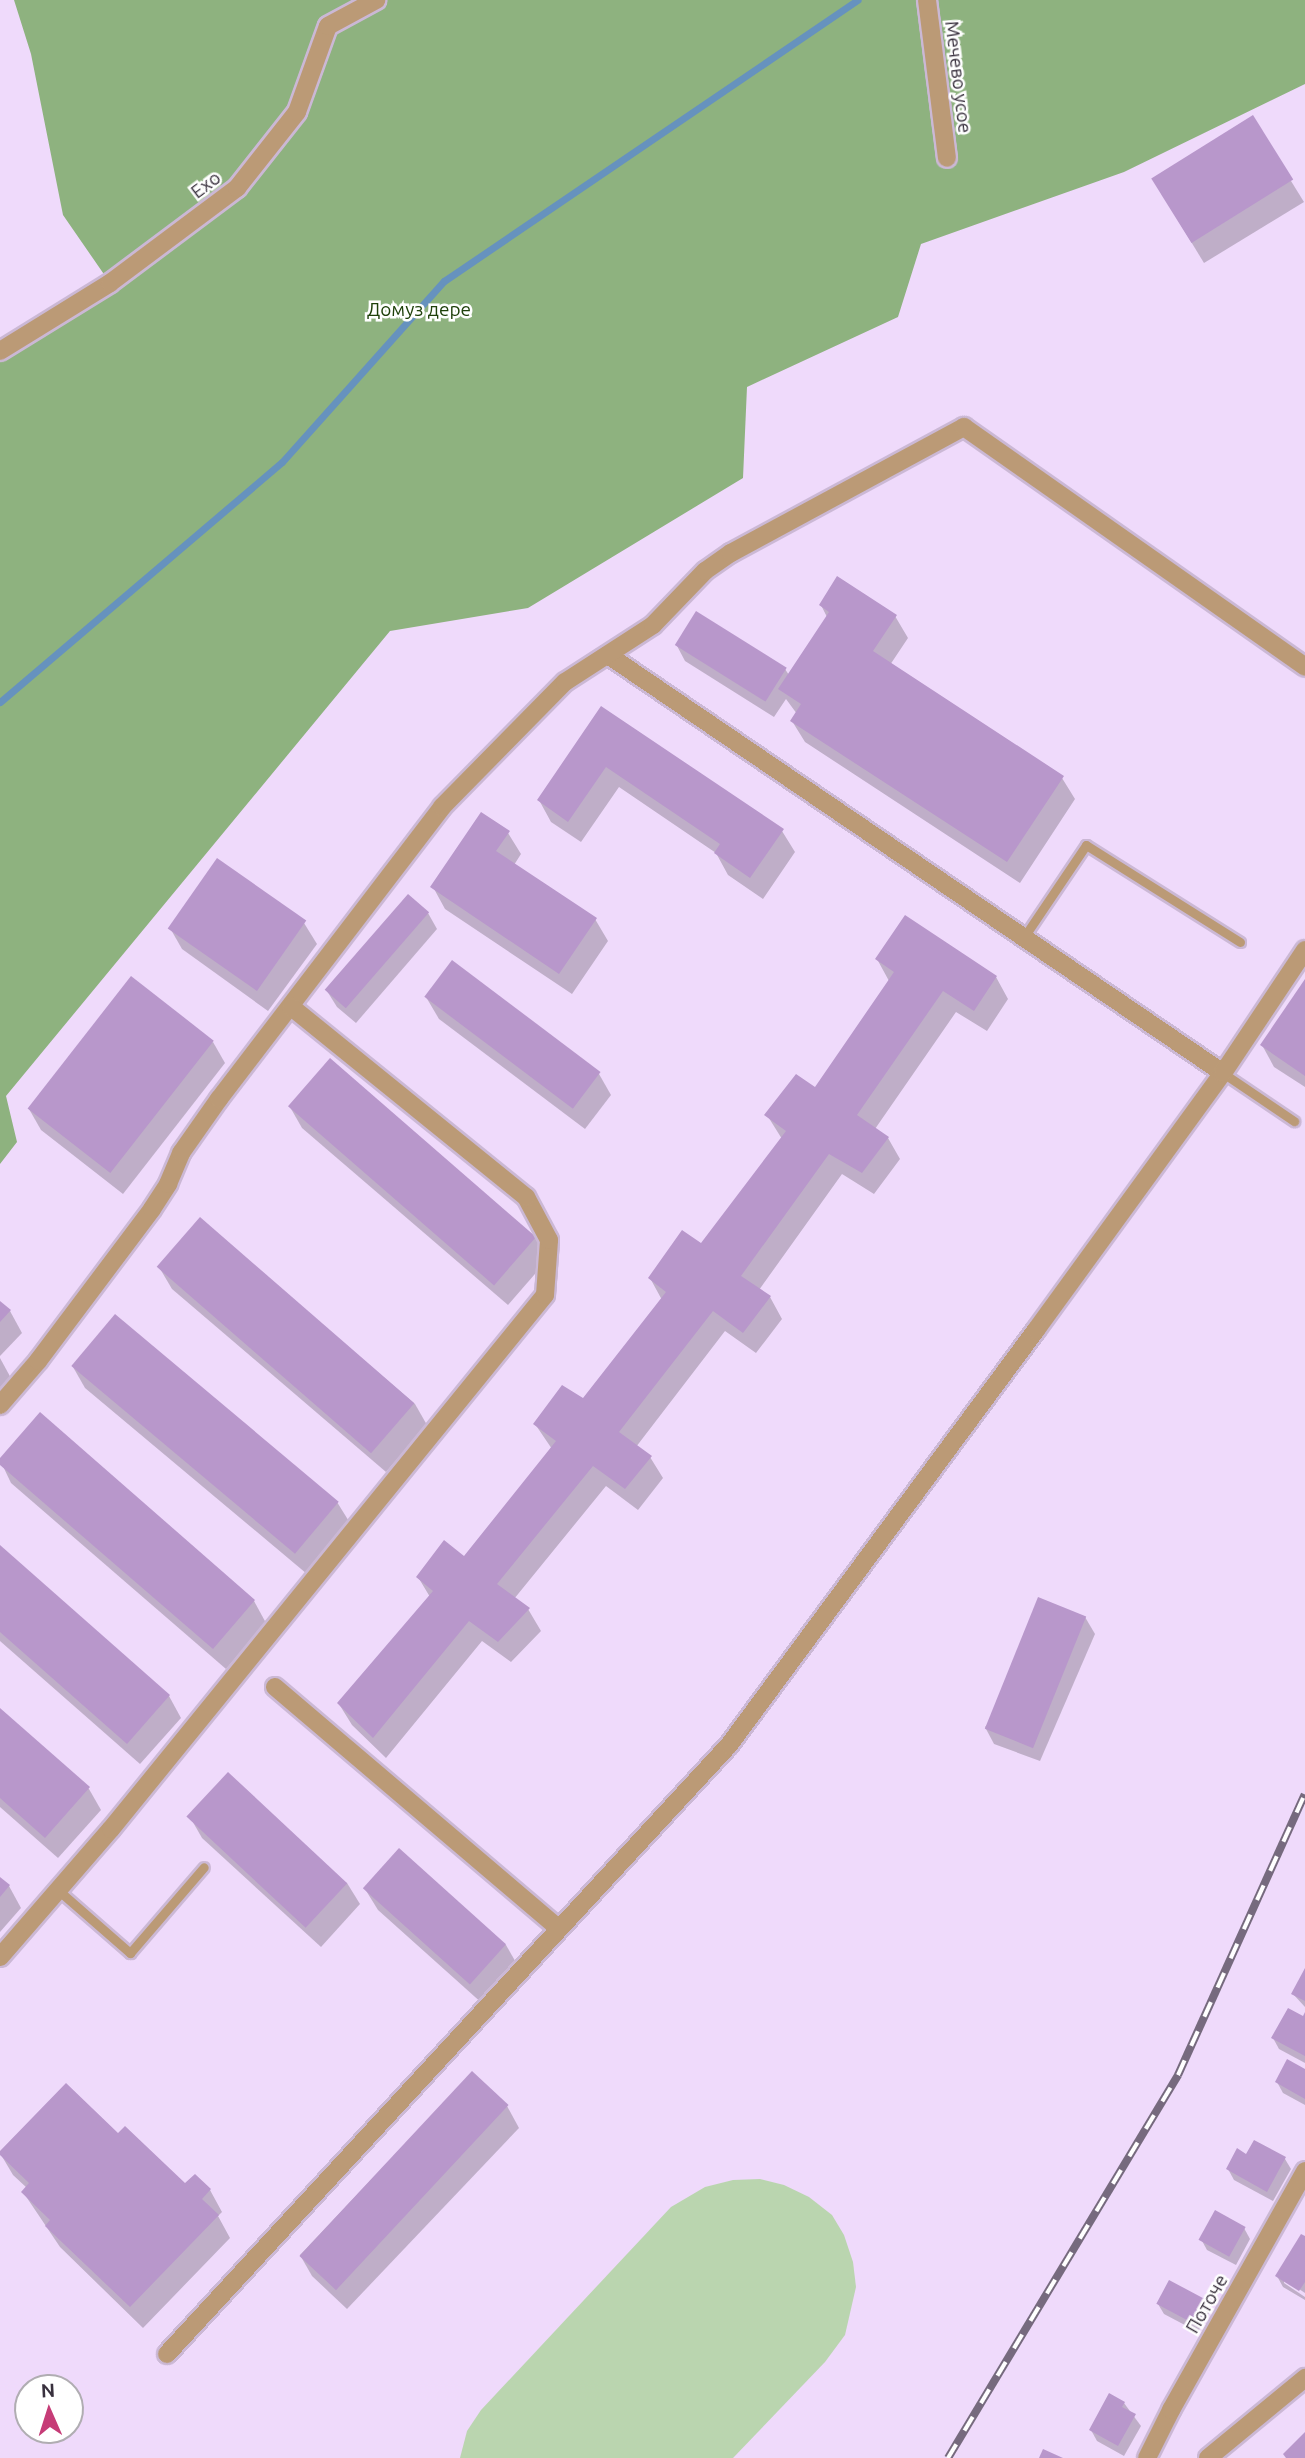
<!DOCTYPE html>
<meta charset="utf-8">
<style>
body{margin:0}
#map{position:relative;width:1305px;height:2458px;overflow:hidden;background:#efdafb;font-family:Ubuntu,sans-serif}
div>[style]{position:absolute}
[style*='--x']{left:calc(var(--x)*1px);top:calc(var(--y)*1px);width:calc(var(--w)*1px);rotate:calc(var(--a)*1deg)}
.green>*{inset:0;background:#bad5af}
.forest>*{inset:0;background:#8eb27f}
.shadow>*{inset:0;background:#0003}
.stream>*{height:7px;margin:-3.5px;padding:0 3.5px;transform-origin:3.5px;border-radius:3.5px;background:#6692be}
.building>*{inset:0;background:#b897cb;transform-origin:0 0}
.roads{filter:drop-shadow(2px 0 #cbb8d5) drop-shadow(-2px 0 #cbb8d5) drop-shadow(0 2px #cbb8d5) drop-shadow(0 -2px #cbb8d5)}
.lane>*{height:9px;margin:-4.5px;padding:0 4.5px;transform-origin:4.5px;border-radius:4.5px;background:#bb9a76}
.street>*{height:18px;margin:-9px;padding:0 9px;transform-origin:9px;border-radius:9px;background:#bb9a76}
.rail>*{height:8px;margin-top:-4px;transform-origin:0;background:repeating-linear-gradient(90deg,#fff 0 16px,#766a7e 0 32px);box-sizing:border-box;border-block:2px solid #766a7e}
span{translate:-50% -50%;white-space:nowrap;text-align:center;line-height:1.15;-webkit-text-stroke:5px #fff;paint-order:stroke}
.street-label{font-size:19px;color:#39313e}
.park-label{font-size:19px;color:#1f410b}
.north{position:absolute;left:14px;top:2374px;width:70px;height:70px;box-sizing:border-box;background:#fff;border:2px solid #b0adb2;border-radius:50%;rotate:357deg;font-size:19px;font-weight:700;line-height:28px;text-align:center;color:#39313e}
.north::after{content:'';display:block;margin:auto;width:24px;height:32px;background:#c63c77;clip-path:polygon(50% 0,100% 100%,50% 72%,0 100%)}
</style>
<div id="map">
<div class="green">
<div style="clip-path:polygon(760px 2179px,784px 2185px,809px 2197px,832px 2215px,844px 2235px,853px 2262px,856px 2287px,845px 2335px,825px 2362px,733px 2458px,460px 2458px,467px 2431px,481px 2410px,671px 2207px,705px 2187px,733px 2180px)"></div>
</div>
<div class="forest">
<div style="clip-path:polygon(14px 0,1305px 0,1305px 84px,1124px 172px,921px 244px,898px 317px,747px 387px,743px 478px,528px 608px,390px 631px,6px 1096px,17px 1142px,0 1164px,0 351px,110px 283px,63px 215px,31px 54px)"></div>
</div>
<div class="shadow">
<div style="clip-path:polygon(1291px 181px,1304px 202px,1204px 263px,1165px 199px)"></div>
<div style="clip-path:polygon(821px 605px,895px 616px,908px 638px,890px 665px,1062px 778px,1075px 799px,1020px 883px,805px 742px,792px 721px,797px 714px,786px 699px,774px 717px,685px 661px,676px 644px,785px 669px,789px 675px,827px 617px)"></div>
<div style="clip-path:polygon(602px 708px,782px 831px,795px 852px,763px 899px,728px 875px,716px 853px,619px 787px,581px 842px,551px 822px,539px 800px)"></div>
<div style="clip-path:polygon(508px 833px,521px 854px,514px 865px,595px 919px,608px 941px,572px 994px,445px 909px,433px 887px)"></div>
<div style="clip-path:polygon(428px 913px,437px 929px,356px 1023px,337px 1007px,327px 991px)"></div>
<div style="clip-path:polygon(304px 923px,317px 944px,268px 1011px,182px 949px,170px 928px)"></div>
<div style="clip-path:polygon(877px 959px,996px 977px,1008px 999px,987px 1031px,956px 1012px,875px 1129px,888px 1138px,900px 1159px,874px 1194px,842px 1174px,759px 1290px,770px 1297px,782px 1319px,756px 1353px,725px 1331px,636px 1447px,650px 1457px,663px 1478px,638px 1510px,606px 1486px,514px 1599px,528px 1609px,541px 1631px,511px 1662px,482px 1641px,386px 1758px,352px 1725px,339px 1704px,430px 1597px,418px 1577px,465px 1559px,552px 1449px,535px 1424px,583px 1401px,662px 1300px,650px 1278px,702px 1245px,782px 1139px,767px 1115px,816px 1090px,889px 981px)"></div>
<div style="clip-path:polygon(1305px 982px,1305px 1087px,1274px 1067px,1262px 1045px)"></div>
<div style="clip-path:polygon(426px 997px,599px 1074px,611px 1095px,585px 1129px,439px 1019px)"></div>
<div style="clip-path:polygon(213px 1042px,225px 1063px,123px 1194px,41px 1130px,29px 1109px)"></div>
<div style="clip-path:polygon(290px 1107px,536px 1237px,548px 1259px,508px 1305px,302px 1128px)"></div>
<div style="clip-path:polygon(200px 1220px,415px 1404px,427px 1425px,386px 1472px,172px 1289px,159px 1267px)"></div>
<div style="clip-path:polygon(0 1303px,10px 1311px,22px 1333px,0 1356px)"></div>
<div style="clip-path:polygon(0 1358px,12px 1380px,0 1394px)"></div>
<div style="clip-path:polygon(73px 1367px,337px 1502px,350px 1523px,307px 1574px,85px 1388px)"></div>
<div style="clip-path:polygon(40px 1415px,254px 1601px,266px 1623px,226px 1669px,11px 1483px,0 1460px)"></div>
<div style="clip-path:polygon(0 1547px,169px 1696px,181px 1718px,140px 1764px,0 1641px)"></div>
<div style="clip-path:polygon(1085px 1617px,1095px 1634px,1040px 1761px,994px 1744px,985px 1727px)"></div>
<div style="clip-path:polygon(0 1710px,89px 1789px,101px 1810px,58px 1858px,0 1807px)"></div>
<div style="clip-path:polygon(190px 1817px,347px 1883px,360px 1904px,321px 1947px,202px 1838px)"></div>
<div style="clip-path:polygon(0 1879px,9px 1886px,21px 1908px,0 1932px)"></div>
<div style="clip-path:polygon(365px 1889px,506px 1945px,518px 1966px,484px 2005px,378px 1910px)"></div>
<div style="clip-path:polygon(1305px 1972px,1305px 2007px,1293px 1994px)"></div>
<div style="clip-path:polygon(1305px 2016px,1305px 2063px,1279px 2049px,1273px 2038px)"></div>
<div style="clip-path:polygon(1305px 2071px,1305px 2105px,1283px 2093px,1277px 2082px)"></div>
<div style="clip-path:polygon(472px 2073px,507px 2106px,519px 2128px,347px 2309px,312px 2276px,300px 2255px)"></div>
<div style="clip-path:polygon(0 2153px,210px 2190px,222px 2212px,218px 2216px,230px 2238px,143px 2328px,60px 2247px,23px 2192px,27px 2188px,13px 2175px)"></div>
<div style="clip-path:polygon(1247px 2156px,1285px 2159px,1291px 2169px,1273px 2201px,1234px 2180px,1228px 2169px)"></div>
<div style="clip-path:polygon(1244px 2228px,1250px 2239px,1236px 2265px,1207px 2250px,1201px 2239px)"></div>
<div style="clip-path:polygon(1305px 2238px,1305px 2293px,1284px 2279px,1284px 2283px,1305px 2297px,1305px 2300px,1283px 2287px,1277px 2276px)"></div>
<div style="clip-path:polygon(1204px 2300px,1210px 2311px,1198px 2332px,1164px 2314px,1158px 2304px)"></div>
<div style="clip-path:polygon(1124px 2403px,1141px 2426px,1124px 2456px,1097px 2441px,1091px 2430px)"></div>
</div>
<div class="stream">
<div style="--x:0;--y:702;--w:370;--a:-40.4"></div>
<div style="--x:282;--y:462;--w:243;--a:-48.2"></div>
<div style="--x:444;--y:281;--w:500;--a:-34.2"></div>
</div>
<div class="building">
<div style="left:1253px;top:115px;width:76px;height:120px;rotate:58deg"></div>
<div style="clip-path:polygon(837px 576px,897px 615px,873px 651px,1064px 776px,1007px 862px,790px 721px,801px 704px,778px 689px,829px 612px,819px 605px)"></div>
<div style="left:696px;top:611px;width:107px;height:40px;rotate:32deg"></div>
<div style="clip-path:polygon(601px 706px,784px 829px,750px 878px,714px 853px,720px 844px,606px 767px,568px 822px,537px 800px)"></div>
<div style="clip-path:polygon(481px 812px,510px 831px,496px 851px,597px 918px,559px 974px,430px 887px)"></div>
<div style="left:217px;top:858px;width:109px;height:86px;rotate:35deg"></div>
<div style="left:408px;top:894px;width:28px;height:127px;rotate:41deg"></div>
<div style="clip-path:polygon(905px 915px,997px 976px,974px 1011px,943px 991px,857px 1115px,889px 1137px,862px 1173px,829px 1154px,741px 1276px,771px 1296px,743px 1333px,713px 1311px,619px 1432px,652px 1456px,625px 1489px,593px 1466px,497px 1584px,530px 1608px,498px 1642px,469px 1621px,373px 1738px,337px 1703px,433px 1591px,416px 1577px,444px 1540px,464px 1556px,556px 1441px,533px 1424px,562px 1385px,583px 1398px,666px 1292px,648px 1278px,682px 1230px,701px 1243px,786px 1131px,764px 1115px,796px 1074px,815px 1087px,894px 972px,875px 959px)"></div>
<div style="left:452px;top:960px;width:186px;height:46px;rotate:37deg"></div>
<div style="left:131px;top:976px;width:105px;height:168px;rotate:38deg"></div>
<div style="clip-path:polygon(1305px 979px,1305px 1076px,1260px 1045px)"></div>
<div style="left:330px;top:1058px;width:273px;height:64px;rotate:41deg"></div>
<div style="left:200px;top:1217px;width:284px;height:66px;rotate:41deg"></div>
<div style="clip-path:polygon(0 1301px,11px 1310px,0 1322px)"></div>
<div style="left:115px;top:1314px;width:292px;height:68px;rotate:40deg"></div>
<div style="clip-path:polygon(40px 1412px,255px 1600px,213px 1649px,0 1465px,0 1458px)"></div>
<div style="clip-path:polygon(0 1545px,170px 1695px,127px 1744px,0 1632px)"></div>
<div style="left:1038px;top:1597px;width:52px;height:142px;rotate:22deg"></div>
<div style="clip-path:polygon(0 1708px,90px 1787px,45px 1838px,0 1798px)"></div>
<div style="left:228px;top:1772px;width:163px;height:61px;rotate:43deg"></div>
<div style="left:399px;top:1848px;width:144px;height:54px;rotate:42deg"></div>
<div style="clip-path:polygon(0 1877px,10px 1885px,0 1897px)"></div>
<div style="clip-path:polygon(1305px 1968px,1305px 2001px,1291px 1994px)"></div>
<div style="clip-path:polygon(1288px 2008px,1303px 2016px,1305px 2012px,1305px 2056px,1271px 2038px)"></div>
<div style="clip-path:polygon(1287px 2059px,1305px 2069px,1305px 2099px,1275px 2082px)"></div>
<div style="left:472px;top:2071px;width:50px;height:253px;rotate:43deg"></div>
<div style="clip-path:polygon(66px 2083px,118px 2133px,125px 2126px,185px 2183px,195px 2174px,211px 2189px,202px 2199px,219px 2215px,130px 2307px,45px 2226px,50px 2220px,21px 2192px,29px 2183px,0 2155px,0 2151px)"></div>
<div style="clip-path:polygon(1254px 2140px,1286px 2157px,1267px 2192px,1226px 2169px,1237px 2148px,1246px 2154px)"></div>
<div style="left:1215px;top:2210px;width:35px;height:34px;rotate:29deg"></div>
<div style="clip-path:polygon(1301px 2234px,1305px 2236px,1305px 2282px,1299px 2291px,1275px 2276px)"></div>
<div style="left:1169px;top:2280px;width:41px;height:27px;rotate:28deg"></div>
<div style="clip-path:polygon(1109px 2393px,1125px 2402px,1122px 2407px,1136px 2414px,1118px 2446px,1089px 2430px)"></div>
<div style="clip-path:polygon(1305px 2432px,1305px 2458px,1286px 2458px,1283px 2454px)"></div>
<div style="clip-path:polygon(1043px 2449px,1063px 2458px,1039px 2458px)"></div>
</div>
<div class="roads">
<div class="lane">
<div style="--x:1024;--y:937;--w:111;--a:-56"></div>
<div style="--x:1086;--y:845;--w:182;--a:32.2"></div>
<div style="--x:1223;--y:1073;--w:86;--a:34.1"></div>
<div style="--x:58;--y:1890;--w:96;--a:41.2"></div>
<div style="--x:130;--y:1953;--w:113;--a:-49.3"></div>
</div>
<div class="street">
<div style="--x:927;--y:0;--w:159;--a:82.8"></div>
<div style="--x:0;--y:351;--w:129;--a:-31.7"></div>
<div style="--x:110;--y:283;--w:159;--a:-36.8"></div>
<div style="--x:237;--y:188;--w:97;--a:-51.7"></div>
<div style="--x:297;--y:112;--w:91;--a:-70.2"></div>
<div style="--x:328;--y:26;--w:55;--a:-28.4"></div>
<div style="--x:608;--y:655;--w:744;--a:34.2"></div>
<div style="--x:0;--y:1405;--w:58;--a:-49.2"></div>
<div style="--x:38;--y:1361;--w:190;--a:-53.1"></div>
<div style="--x:152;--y:1209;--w:30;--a:-57"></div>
<div style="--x:168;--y:1184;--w:34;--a:-67"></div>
<div style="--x:181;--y:1153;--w:66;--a:-54.9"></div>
<div style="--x:219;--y:1099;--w:367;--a:-52.6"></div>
<div style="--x:442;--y:807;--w:175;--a:-45.5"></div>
<div style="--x:565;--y:682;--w:105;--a:-32.9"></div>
<div style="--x:653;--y:625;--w:75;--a:-46.1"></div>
<div style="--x:705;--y:571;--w:32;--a:-35"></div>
<div style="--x:731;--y:553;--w:265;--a:-28.4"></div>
<div style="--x:964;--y:427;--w:417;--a:35.1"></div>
<div style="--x:275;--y:1687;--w:373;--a:40.4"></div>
<div style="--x:0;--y:1957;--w:169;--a:-49.1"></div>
<div style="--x:111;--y:1829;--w:688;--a:-50.9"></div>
<div style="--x:545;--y:1295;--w:55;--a:-85.8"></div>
<div style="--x:549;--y:1240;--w:49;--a:-118.1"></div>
<div style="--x:526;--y:1197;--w:302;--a:-141"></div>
<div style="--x:167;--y:2354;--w:829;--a:-47.3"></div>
<div style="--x:729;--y:1745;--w:516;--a:-53.51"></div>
<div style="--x:1036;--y:1330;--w:318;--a:-54"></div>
<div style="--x:1223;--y:1073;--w:148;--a:-56.3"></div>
<div style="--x:1147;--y:2458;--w:54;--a:-63.4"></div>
<div style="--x:1171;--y:2410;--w:274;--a:-60.7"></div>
<div style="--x:1208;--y:2458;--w:126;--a:-39.5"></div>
</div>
</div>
<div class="rail">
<div style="--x:948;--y:2458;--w:447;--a:-59"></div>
<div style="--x:1178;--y:2075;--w:308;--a:-65.7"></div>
</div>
<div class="street-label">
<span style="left:958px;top:77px;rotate:83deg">Мечево усое</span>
<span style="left:206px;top:185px;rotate:-37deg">Ехо</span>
<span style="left:1207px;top:2304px;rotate:-60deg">Поточе</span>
</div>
<div class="park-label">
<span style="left:419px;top:310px">Домуз дере</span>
</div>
<div class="north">N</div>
</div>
